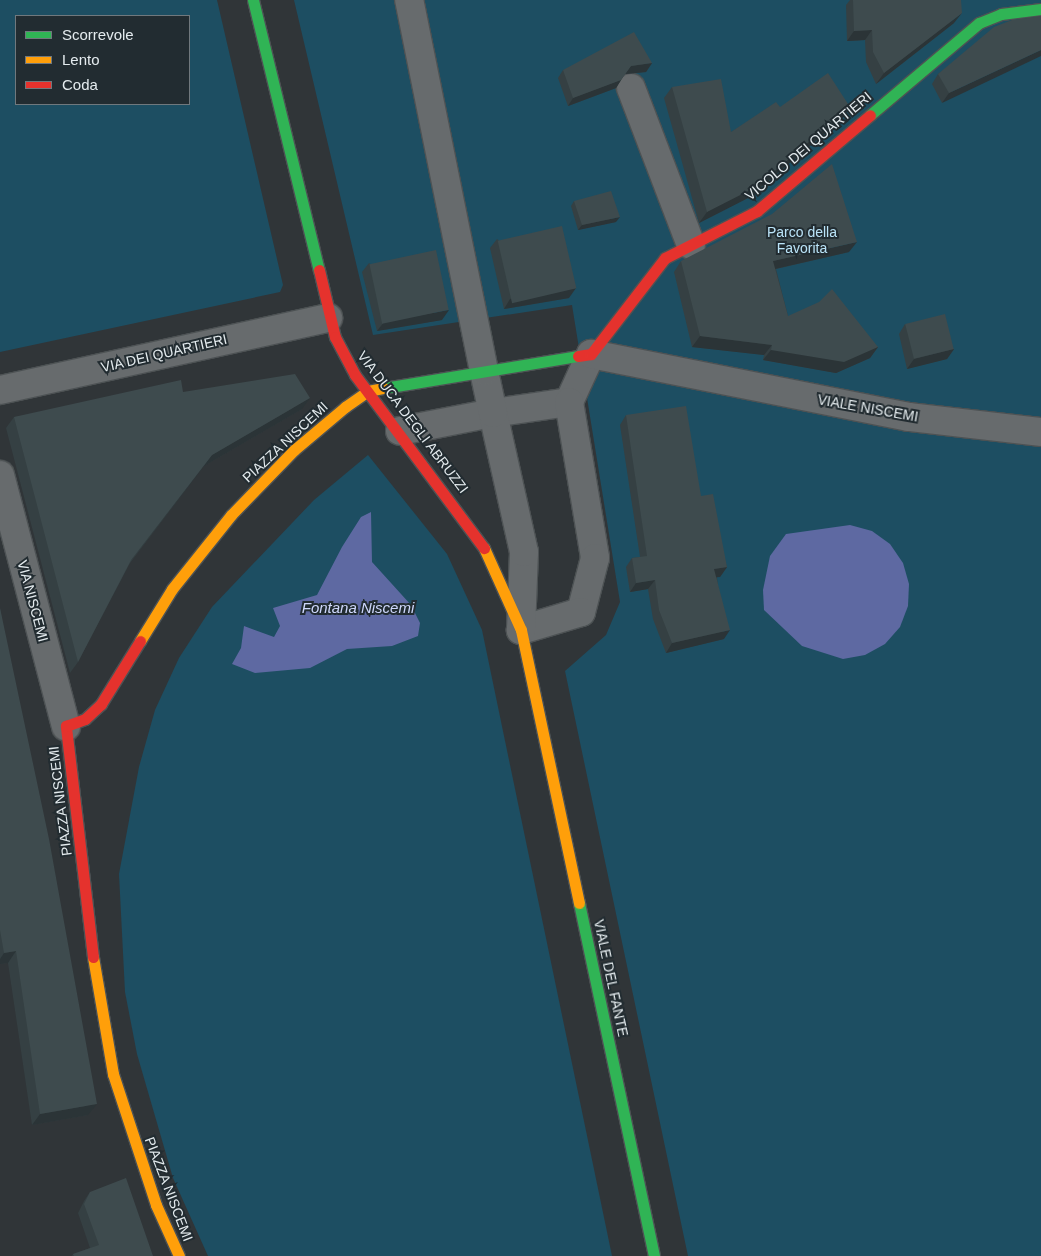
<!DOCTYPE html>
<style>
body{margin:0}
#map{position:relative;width:1041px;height:1256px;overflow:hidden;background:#303538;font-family:Arial,sans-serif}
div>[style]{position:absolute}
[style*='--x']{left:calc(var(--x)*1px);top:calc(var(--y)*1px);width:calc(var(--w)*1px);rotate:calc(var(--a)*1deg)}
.green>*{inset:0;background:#1d4e62}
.water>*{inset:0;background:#5e69a2}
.roads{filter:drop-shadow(1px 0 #4d5254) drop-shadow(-1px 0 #4d5254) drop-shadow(0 1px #4d5254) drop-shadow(0 -1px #4d5254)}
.street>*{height:28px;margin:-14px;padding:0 14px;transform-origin:14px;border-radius:14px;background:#676b6d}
.fast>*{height:11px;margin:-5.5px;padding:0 5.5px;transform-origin:5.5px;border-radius:5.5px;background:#30b455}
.slow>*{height:11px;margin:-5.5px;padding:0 5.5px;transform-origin:5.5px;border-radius:5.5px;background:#ff9f0a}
.jam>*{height:11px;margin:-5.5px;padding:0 5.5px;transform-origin:5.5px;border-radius:5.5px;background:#e5322d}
.wall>*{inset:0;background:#354043}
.shaded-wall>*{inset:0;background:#2b3437}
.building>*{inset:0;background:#3e4b4e;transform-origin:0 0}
span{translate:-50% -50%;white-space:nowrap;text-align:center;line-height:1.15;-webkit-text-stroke:4px #222c31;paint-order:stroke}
.street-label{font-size:14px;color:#e4ebee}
.park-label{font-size:14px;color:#bae3f7}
.water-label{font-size:15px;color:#cfd8fc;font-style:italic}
.legend{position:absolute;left:15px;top:15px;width:175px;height:90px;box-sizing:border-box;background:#222c31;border:1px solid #70787d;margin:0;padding:6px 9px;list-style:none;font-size:15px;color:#e4ebee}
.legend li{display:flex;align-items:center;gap:10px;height:25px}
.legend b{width:25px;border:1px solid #70787d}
</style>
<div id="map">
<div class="green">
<div style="clip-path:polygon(evenodd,0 0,217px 0,283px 285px,280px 292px,0 352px,0 0,16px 16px,189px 16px,189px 104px,16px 104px,16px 16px)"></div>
<div style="clip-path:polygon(294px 0,1041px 0,1041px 1256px,688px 1256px,565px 671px,606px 635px,620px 602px,572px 305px,373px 335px)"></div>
<div style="clip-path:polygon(368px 455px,447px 554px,482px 630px,612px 1256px,208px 1256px,173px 1178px,137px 1054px,125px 992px,119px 874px,139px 767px,155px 710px,179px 658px,212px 607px,314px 500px)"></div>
</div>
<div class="water">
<div style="clip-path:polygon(371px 512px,372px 562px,411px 605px,420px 623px,418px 636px,392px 646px,347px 649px,310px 668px,255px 673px,232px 664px,241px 648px,244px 626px,274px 637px,280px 626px,273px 608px,317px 595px,342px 547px,361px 517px)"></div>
<div style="clip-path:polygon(850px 525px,872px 531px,890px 544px,903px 563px,909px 584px,908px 606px,900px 627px,885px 644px,865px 655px,843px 659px,802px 646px,764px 610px,763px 590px,770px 556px,786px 534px)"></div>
</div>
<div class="roads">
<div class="street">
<div style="--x:631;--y:88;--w:168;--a:69.1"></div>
<div style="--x:0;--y:390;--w:336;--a:-12.4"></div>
<div style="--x:569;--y:402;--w:53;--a:-65.4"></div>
<div style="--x:591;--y:354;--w:324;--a:11.2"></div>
<div style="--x:909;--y:417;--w:133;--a:6.5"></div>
<div style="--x:400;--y:431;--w:95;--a:-11"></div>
<div style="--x:493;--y:413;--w:77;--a:-8.2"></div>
<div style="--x:569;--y:402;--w:158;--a:80.5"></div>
<div style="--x:595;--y:558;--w:56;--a:104.5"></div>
<div style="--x:581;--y:612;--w:63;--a:163.3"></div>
<div style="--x:521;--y:630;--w:78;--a:-87.8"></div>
<div style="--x:524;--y:552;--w:142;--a:-102.6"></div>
<div style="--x:493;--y:413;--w:43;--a:-102.1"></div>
<div style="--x:484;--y:371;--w:379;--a:-101.4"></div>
<div style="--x:0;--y:475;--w:260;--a:75.3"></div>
</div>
<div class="fast">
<div style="--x:253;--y:0;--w:278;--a:76.3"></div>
<div style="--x:870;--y:115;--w:143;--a:-40.2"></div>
<div style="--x:979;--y:23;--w:24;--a:-22"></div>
<div style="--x:1001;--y:14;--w:40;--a:-7.1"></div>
<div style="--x:384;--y:388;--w:197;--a:-9.4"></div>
<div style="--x:579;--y:903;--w:361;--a:78"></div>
</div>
<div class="slow">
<div style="--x:484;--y:548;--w:90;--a:65.7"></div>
<div style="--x:521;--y:630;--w:279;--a:78"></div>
<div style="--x:140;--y:641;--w:61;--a:-58.4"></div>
<div style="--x:172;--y:589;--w:95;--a:-51.4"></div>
<div style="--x:231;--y:515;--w:91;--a:-45.9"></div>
<div style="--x:294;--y:450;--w:67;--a:-40.1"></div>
<div style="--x:345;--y:407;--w:28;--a:-35"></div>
<div style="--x:368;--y:391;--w:16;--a:-11"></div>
<div style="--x:93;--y:957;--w:119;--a:80.3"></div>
<div style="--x:113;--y:1074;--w:138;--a:71.8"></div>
<div style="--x:156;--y:1205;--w:56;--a:65.7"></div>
</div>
<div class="jam">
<div style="--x:319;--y:270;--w:69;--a:76.6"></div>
<div style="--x:335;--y:337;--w:43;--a:62.2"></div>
<div style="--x:355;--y:375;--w:216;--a:53.3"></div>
<div style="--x:578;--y:356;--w:13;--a:-9"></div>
<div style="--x:591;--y:354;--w:121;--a:-52.4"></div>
<div style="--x:665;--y:258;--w:103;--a:-27.1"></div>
<div style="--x:757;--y:211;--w:148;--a:-40.3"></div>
<div style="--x:93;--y:957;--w:233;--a:-96.7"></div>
<div style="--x:66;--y:726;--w:20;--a:-20"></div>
<div style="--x:85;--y:719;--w:22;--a:-43"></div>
<div style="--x:101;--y:704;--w:74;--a:-58.2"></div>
</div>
</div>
<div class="wall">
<div style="clip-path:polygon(850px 0,853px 0,954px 23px,876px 84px,866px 62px,865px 40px,847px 41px,846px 5px)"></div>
<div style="clip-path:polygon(1012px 20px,942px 103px,932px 84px,938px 74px)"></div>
<div style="clip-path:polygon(652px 63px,646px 72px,625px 74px,616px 88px,568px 106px,558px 78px,563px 70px)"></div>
<div style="clip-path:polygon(672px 87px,731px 132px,780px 107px,842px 119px,748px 198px,699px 223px,664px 98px)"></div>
<div style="clip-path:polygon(574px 201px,616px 222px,578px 230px,571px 206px)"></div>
<div style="clip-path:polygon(497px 239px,569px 298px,504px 309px,490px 248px)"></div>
<div style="clip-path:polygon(849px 252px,776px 269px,788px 316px,878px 347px,870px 358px,836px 373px,763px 360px,764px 355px,692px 347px,674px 272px,681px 261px)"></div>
<div style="clip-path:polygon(369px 263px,442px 320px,377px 331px,362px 272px)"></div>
<div style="clip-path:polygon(905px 324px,954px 349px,947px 359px,907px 369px,899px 334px)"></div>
<div style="clip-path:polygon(183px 392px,302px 409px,204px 466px,130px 563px,78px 662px,70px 673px,6px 428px,14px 417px)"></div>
<div style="clip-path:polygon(626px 415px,701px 496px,727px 567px,720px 577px,717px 577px,724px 639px,666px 653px,653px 619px,648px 589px,630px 592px,626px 567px,632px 558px,640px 557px,620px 425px)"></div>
<div style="clip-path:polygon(0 608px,88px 1115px,32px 1125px,8px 963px,0 964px)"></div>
<div style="clip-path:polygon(90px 1192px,153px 1256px,72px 1256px,73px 1254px,90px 1248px,78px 1213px,84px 1201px)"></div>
</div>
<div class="shaded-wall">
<div style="clip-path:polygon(962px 13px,954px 23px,876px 84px,884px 73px)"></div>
<div style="clip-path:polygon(872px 30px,865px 40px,847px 41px,854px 31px)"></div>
<div style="clip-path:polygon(1041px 50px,1041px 56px,942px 103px,949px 93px)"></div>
<div style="clip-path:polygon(652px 63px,646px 72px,625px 74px,631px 66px)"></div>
<div style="clip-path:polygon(621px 80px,616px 88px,568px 106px,573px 98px)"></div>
<div style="clip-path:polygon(850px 107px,842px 119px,748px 198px,699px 223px,707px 212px)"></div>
<div style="clip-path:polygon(620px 217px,616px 222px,578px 230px,582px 225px)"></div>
<div style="clip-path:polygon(857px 242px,849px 252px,766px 271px,773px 261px)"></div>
<div style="clip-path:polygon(576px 288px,569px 298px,504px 309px,510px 299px)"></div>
<div style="clip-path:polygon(449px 310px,442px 320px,377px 331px,384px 322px)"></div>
<div style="clip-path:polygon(700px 336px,772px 345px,764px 355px,692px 347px)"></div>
<div style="clip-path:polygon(878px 347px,870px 358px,836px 373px,763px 360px,771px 350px)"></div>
<div style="clip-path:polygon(954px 349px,947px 359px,907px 369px,914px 359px)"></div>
<div style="clip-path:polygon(310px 398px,302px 409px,204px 466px,123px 571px,212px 455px)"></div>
<div style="clip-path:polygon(727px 567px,720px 577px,708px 578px,714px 569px)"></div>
<div style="clip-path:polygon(655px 580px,648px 589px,630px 592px,636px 583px)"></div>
<div style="clip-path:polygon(730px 630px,724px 639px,666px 653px,672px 643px)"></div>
<div style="clip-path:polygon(16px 951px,8px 963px,0 964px,0 959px,4px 953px)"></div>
<div style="clip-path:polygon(97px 1104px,88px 1115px,32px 1125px,40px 1114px)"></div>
</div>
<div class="building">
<div style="clip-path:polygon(853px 0,961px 0,962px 13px,884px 73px,873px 52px,872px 30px,854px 31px)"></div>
<div style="clip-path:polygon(1041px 16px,1041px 50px,949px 93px,938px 74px,994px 27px,1012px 20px)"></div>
<div style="clip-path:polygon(634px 32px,652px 63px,631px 66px,621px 80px,573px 98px,563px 70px)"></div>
<div style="clip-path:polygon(828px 73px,850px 107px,756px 187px,707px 212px,672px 87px,721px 79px,731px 132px,776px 102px,780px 107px)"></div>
<div style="clip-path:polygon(832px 164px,857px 242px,773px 261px,788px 316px,819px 302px,832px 289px,878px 347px,844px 362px,771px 350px,772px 345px,700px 336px,681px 261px,772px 214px)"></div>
<div style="clip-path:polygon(611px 191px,620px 217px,582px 225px,574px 201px)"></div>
<div style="left:562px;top:226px;width:64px;height:66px;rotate:77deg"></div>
<div style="left:436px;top:250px;width:61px;height:68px;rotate:78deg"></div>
<div style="left:945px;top:314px;width:36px;height:41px;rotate:76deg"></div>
<div style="clip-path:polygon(295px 374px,310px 398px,212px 455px,131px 560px,78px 662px,14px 417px,181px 380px,183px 392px)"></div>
<div style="clip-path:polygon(686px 406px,701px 496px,713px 494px,727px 567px,714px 569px,730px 630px,672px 643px,659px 610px,655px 580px,636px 583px,632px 558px,647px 556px,626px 415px)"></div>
<div style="clip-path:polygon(0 608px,49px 839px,97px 1104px,40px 1114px,16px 951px,4px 953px,0 930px)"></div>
<div style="clip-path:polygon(126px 1178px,153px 1256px,74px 1256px,73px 1254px,99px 1245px,84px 1204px,90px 1192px)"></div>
</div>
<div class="street-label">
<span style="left:808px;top:146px;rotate:-40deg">VICOLO DEI QUARTIERI</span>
<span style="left:164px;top:353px;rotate:-13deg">VIA DEI QUARTIERI</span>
<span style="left:868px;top:408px;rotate:10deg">VIALE NISCEMI</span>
<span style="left:413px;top:422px;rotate:53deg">VIA DUCA DEGLI ABRUZZI</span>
<span style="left:285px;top:442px;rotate:-43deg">PIAZZA NISCEMI</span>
<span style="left:33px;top:601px;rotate:75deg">VIA NISCEMI</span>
<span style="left:60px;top:801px;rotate:-97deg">PIAZZA NISCEMI</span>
<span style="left:611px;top:978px;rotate:78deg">VIALE DEL FANTE</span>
<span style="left:169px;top:1189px;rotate:69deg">PIAZZA NISCEMI</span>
</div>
<div class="park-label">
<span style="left:802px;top:240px">Parco della<br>Favorita</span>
</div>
<div class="water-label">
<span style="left:358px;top:608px">Fontana Niscemi</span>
</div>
<ul class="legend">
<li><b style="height:6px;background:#30b455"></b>Scorrevole</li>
<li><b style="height:6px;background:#ff9f0a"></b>Lento</li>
<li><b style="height:6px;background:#e5322d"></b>Coda</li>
</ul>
</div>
